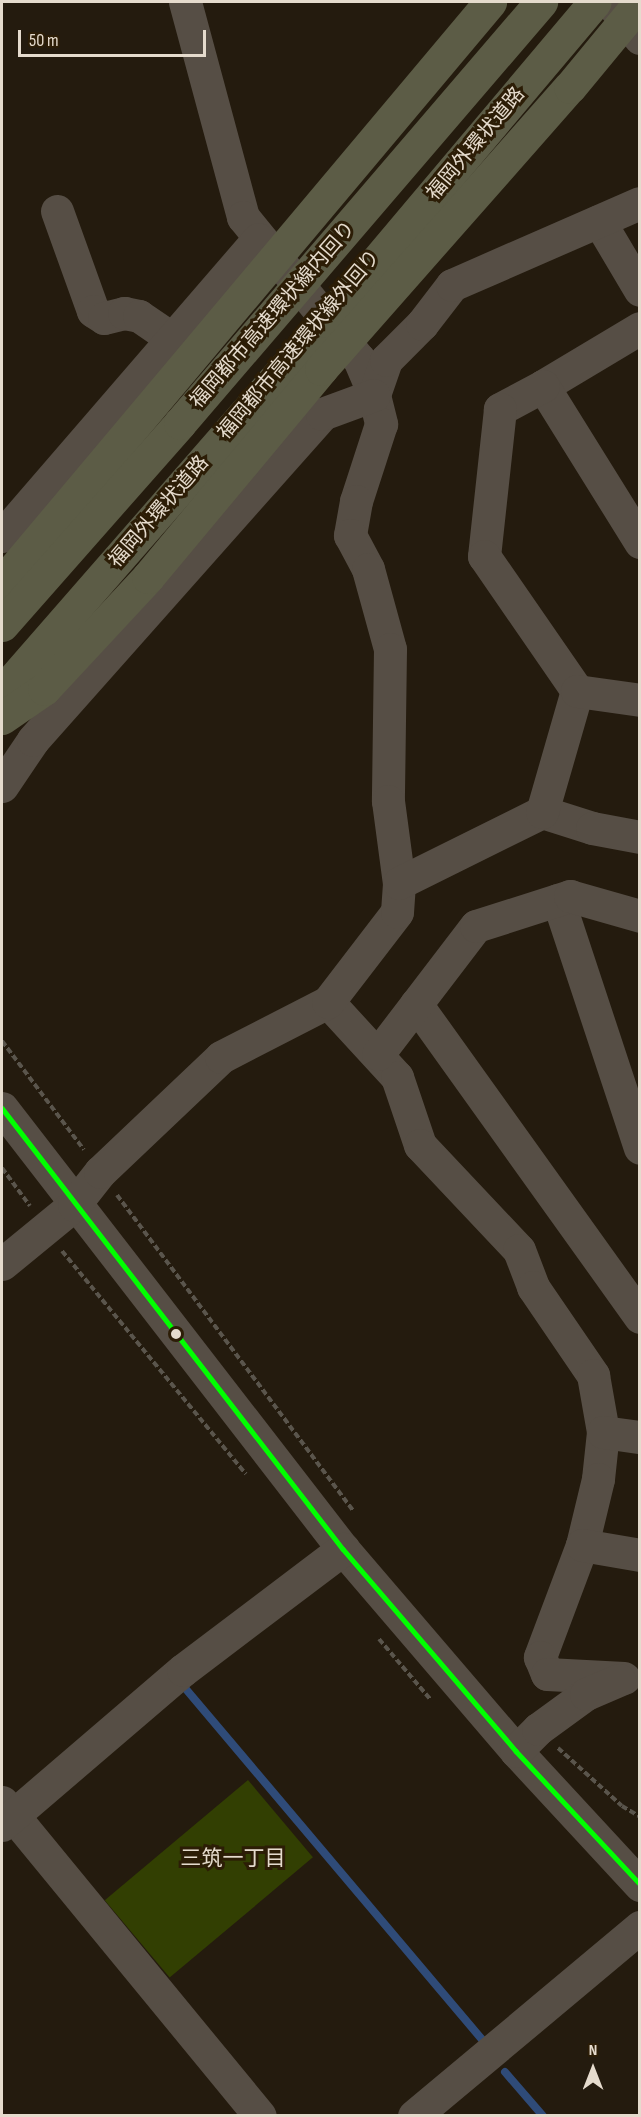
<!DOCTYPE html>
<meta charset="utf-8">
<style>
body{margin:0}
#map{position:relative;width:641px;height:2117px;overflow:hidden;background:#241b0e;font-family:"Sofia Sans Condensed","Noto Sans JP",sans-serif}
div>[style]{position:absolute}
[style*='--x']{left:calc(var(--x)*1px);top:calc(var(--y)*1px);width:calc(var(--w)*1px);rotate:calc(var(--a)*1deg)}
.green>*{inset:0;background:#323f02;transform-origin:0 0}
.stream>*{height:8px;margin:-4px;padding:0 4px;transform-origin:4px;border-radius:4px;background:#2f4b78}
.path>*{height:4px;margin-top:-2px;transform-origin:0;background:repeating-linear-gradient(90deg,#5a554c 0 6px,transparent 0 9px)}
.minor>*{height:33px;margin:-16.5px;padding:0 16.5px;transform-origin:16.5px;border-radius:16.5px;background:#564e45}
.highway>*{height:33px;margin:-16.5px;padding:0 16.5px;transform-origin:16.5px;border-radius:16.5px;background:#5c5c46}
.bus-1>*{height:4.5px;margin:-2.25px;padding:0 2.25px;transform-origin:2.25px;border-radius:2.25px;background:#0f0}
.dots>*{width:16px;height:16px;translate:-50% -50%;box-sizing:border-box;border:3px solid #2c1d06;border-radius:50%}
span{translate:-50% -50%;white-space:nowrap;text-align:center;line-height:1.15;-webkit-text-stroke:6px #2c1d06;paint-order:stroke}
.street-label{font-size:20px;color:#e5dbcd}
.neighbourhood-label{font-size:21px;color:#e5dbcd}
.frame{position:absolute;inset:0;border:3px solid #e5dbcd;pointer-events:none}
.north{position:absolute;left:563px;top:2039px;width:60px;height:60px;-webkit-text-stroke:4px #2c1d06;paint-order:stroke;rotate:0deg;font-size:16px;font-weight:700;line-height:24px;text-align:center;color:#e5dbcd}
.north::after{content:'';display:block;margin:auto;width:21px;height:27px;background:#e5dbcd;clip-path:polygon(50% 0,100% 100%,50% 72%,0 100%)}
.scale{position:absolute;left:18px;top:30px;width:188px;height:27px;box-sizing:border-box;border:3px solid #e5dbcd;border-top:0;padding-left:8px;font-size:18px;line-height:21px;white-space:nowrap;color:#e5dbcd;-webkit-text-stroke:4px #2c1d06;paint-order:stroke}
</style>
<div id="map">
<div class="green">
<div style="left:248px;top:1780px;width:101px;height:187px;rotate:50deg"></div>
</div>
<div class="stream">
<div style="--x:185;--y:1688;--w:461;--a:49.8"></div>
<div style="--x:505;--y:2072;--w:58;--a:49.2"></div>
</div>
<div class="path">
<div style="--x:2;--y:1041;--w:136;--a:53"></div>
<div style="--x:2;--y:1168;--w:47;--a:53.6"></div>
<div style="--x:117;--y:1195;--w:394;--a:53.2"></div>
<div style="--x:62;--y:1251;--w:289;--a:50.5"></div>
<div style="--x:379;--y:1639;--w:79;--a:49.6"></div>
<div style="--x:558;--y:1748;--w:86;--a:42.2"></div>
<div style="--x:622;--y:1806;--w:21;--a:31"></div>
</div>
<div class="minor">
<div style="--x:185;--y:2;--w:223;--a:74.9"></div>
<div style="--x:243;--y:217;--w:183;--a:50.8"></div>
<div style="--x:359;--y:359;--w:39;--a:67"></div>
<div style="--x:374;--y:395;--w:30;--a:76"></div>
<div style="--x:381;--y:424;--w:81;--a:108"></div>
<div style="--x:356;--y:501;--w:35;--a:100"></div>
<div style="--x:350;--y:535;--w:38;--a:62"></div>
<div style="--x:368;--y:569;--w:83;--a:74.6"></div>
<div style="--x:390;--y:649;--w:152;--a:90.8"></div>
<div style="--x:388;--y:801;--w:83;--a:82.4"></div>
<div style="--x:610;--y:2;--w:47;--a:50.2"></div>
<div style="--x:57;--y:211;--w:106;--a:70.2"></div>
<div style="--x:93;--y:311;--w:13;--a:32"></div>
<div style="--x:104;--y:318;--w:21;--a:-14"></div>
<div style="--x:124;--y:313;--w:15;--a:11"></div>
<div style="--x:139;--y:316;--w:42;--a:34.4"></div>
<div style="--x:599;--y:221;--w:80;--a:59.3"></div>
<div style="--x:640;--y:328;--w:113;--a:149.1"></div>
<div style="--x:543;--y:386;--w:184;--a:58.1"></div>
<div style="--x:543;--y:386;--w:49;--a:151.9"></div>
<div style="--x:500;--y:409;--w:148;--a:96.2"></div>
<div style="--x:484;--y:556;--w:164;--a:55.4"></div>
<div style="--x:374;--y:395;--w:37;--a:-71"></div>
<div style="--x:386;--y:360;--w:51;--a:-45"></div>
<div style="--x:422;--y:324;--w:49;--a:-52.4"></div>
<div style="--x:452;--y:285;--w:205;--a:-23.6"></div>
<div style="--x:2;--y:536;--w:392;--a:-49.2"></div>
<div style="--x:2;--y:786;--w:55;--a:-56"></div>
<div style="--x:33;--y:740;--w:436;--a:-48.4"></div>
<div style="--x:322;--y:414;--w:55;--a:-20.1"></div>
<div style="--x:542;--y:812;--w:52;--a:17.7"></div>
<div style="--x:592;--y:828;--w:49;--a:10.6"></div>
<div style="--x:558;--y:900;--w:261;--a:71.7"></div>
<div style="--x:328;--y:1002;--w:102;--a:47.4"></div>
<div style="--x:397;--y:1077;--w:72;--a:71.3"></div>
<div style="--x:420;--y:1145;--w:144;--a:46.7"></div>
<div style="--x:519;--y:1250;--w:40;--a:69"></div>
<div style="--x:533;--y:1287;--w:107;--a:55.7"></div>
<div style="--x:593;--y:1375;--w:58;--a:80"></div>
<div style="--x:603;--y:1432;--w:47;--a:96.1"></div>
<div style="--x:598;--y:1479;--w:68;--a:103.6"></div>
<div style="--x:582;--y:1545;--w:120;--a:110.6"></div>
<div style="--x:540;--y:1657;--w:18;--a:68"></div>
<div style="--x:547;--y:1674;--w:77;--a:3"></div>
<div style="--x:416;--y:1004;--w:385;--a:54.4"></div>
<div style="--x:378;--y:1054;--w:161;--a:-52.6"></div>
<div style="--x:476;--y:926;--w:99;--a:-17.7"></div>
<div style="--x:570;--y:896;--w:73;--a:15.9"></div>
<div style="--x:2;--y:1108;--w:557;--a:52.29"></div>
<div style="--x:343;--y:1549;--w:266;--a:49.4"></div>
<div style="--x:516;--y:1751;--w:183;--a:47.2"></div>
<div style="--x:2;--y:1264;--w:93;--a:-39.3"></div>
<div style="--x:74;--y:1205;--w:42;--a:-51.8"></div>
<div style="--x:100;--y:1172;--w:167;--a:-43.5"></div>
<div style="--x:221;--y:1057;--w:120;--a:-27.2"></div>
<div style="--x:328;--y:1002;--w:113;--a:-52.5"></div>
<div style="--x:397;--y:912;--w:29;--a:-86"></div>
<div style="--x:399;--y:883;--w:160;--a:-26.4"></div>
<div style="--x:542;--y:812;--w:126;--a:-73.9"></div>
<div style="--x:577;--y:691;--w:64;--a:8.1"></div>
<div style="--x:603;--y:1432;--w:37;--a:8"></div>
<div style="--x:582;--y:1545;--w:59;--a:9.8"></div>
<div style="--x:516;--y:1751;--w:31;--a:-45"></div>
<div style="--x:538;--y:1729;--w:59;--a:-36.1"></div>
<div style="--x:586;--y:1694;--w:36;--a:-23"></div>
<div style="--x:2;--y:1802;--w:406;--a:50.6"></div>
<div style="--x:2;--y:1825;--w:238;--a:-40.6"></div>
<div style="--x:183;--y:1670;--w:201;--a:-37.1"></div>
<div style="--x:414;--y:2116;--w:295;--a:-39.9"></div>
</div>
<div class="highway">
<div style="--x:2;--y:583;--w:759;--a:-49.97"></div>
<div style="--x:2;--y:625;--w:269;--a:-48.6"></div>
<div style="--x:180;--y:423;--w:555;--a:-49.39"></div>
<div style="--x:2;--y:692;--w:493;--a:-48.9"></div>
<div style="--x:326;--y:321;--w:417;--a:-49.9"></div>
<div style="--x:2;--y:718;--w:51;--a:-34.6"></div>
<div style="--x:44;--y:689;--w:153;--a:-47.1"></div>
<div style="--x:148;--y:577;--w:271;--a:-50.2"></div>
<div style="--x:321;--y:369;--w:376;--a:-48.6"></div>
<div style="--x:570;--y:87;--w:110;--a:-50.5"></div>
</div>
<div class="bus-1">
<div style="--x:2;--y:1108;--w:557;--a:52.29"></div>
<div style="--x:343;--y:1549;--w:266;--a:49.4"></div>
<div style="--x:516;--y:1751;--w:182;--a:47"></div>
</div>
<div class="dots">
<div style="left:176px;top:1334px;background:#e5dbcd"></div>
</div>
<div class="street-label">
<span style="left:476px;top:144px;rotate:-50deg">福岡外環状道路</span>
<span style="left:273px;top:315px;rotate:-49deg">福岡都市高速環状線内回り</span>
<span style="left:299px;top:345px;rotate:-50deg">福岡都市高速環状線外回り</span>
<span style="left:159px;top:512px;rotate:-49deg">福岡外環状道路</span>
</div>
<div class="neighbourhood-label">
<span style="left:233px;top:1859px">三筑一丁目</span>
</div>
<div class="frame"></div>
<div class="north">N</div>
<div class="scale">50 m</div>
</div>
